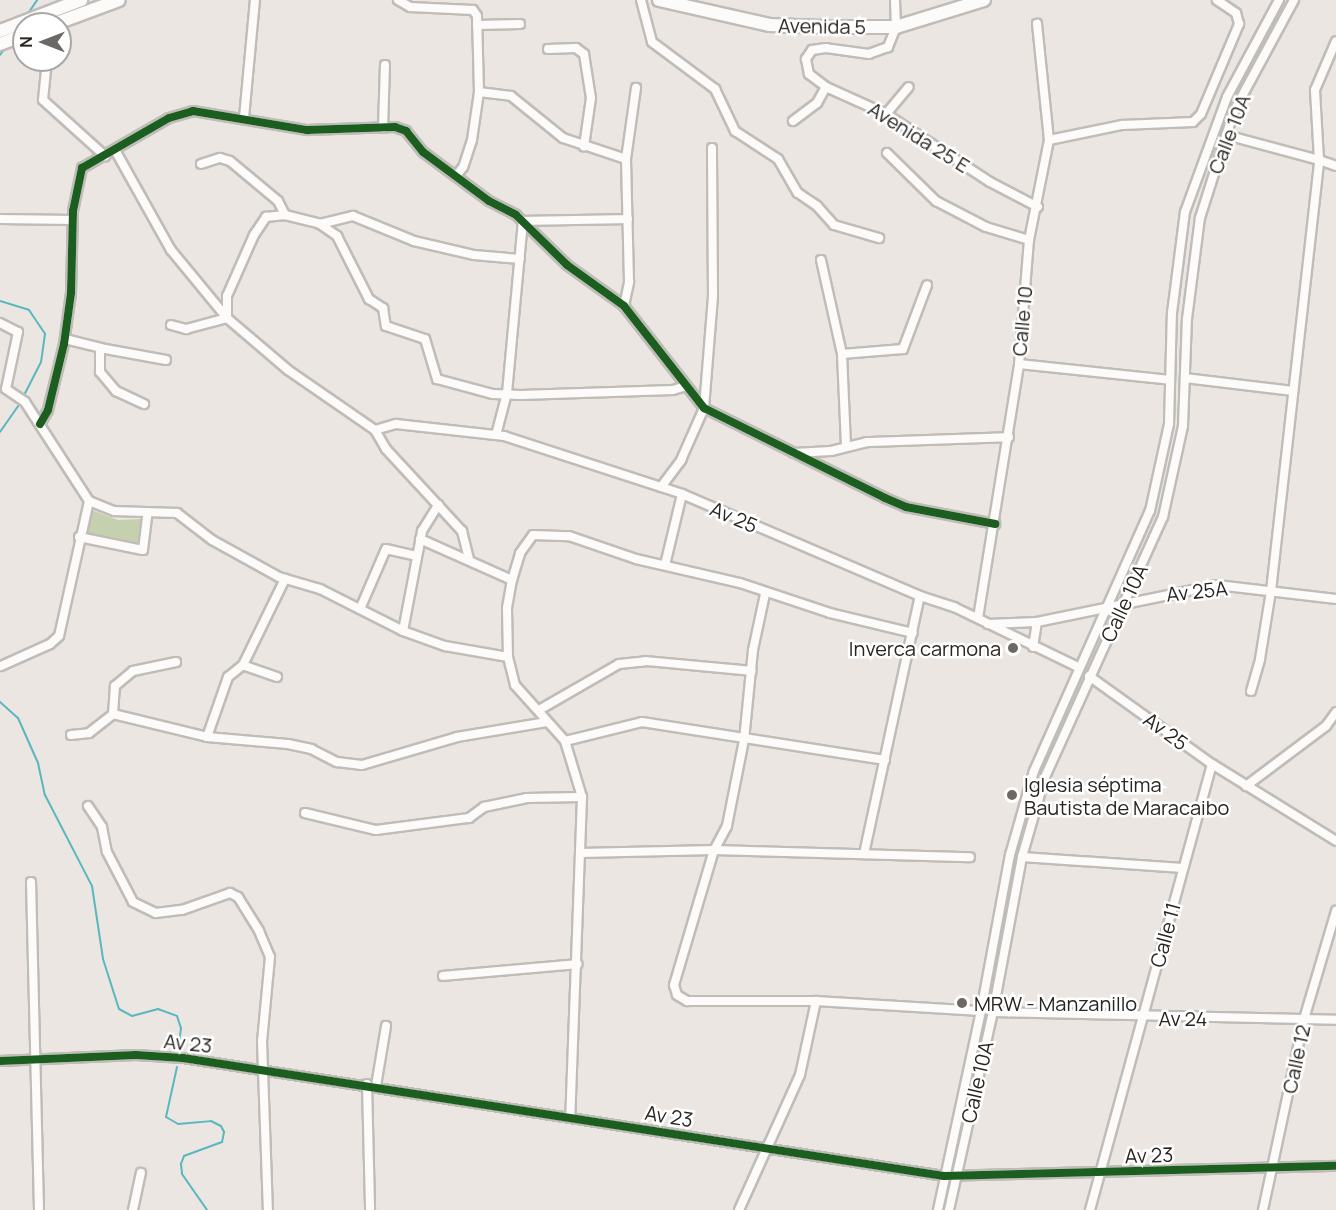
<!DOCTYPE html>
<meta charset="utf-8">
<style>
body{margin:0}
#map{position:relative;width:1336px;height:1210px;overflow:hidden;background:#ebe6e1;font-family:Manrope,sans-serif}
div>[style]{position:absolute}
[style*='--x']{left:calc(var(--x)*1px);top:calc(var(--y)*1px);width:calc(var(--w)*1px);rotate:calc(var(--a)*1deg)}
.green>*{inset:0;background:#c4d0ae}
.stream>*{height:2px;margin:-1px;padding:0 1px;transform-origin:1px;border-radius:1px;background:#59b7c0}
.roads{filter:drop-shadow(2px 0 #c0bcb8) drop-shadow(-2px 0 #c0bcb8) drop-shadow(0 2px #c0bcb8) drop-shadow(0 -2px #c0bcb8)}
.minor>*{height:8px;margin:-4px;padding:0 4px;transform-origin:4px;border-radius:4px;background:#fcfbfa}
.primary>*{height:12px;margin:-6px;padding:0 6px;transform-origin:6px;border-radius:6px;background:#fcfbfa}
.cycleway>*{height:8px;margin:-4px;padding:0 4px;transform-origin:4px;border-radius:4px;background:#1b5e20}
.dots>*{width:16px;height:16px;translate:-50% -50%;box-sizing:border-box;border:3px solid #fff;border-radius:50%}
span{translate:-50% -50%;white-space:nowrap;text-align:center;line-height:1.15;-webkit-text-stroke:5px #fff;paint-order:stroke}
.street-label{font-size:20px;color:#282421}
.poi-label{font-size:20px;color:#282421}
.right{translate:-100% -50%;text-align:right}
.left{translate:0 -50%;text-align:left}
.north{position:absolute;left:12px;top:12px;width:60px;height:60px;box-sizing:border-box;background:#fff;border:2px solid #a9a7a6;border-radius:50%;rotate:270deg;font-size:16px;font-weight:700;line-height:24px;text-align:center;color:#282421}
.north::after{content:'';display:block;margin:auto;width:21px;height:27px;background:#6c6864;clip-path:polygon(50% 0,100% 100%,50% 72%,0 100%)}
</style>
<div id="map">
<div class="green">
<div style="clip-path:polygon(91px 510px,118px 520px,141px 519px,138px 545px,84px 535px)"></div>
</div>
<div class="stream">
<div style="--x:27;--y:15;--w:18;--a:-56"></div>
<div style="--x:0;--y:55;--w:9;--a:-54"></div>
<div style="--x:0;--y:301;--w:30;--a:17"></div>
<div style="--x:29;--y:310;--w:29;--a:56"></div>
<div style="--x:45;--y:334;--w:28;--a:98"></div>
<div style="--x:41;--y:362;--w:39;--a:117"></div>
<div style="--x:0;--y:432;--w:32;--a:-55"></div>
<div style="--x:0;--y:702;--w:24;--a:42"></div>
<div style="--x:18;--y:718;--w:49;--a:66"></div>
<div style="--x:38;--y:763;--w:33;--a:78"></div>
<div style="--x:45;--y:795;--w:102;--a:62.7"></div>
<div style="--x:92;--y:886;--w:74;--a:81.4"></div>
<div style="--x:103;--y:959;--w:52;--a:72.3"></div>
<div style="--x:119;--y:1009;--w:15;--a:28"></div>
<div style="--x:132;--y:1016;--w:27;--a:-15"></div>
<div style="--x:158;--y:1009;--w:20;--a:20"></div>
<div style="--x:177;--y:1016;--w:13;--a:72"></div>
<div style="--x:181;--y:1028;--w:26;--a:97"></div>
<div style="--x:177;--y:1067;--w:51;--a:102.4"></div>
<div style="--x:166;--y:1117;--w:14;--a:30"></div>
<div style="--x:178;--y:1124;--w:33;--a:-5"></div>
<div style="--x:211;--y:1121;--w:11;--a:27"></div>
<div style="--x:221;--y:1126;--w:7;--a:63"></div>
<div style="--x:224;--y:1132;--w:10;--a:101"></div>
<div style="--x:222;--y:1142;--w:40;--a:159.8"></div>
<div style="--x:184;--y:1156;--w:9;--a:111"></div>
<div style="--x:181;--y:1164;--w:10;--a:84"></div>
<div style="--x:182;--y:1174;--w:44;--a:55.2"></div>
</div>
<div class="roads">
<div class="minor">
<div style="--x:398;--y:0;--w:14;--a:30"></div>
<div style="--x:410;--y:7;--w:63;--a:2.7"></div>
<div style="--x:473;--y:10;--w:7;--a:56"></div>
<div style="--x:477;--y:16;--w:76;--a:88.5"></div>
<div style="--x:479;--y:92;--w:49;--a:98.3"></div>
<div style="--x:472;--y:140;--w:28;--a:108"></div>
<div style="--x:463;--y:167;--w:11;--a:128"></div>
<div style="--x:641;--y:0;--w:43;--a:75.3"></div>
<div style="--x:652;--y:42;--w:79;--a:36.7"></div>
<div style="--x:715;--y:89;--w:47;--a:64.5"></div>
<div style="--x:735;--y:131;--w:51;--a:33.1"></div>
<div style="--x:778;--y:159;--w:39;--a:60"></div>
<div style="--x:798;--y:193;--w:23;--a:34"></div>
<div style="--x:817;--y:206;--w:25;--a:48"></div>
<div style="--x:834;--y:225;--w:47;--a:16.1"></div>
<div style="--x:895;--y:0;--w:27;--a:88"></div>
<div style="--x:896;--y:27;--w:22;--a:112"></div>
<div style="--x:888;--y:47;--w:20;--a:160"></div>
<div style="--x:869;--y:54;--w:43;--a:-172.1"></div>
<div style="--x:826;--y:48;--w:14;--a:172"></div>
<div style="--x:812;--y:50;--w:11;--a:124"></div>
<div style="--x:806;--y:59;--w:15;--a:79"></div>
<div style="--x:809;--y:74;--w:21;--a:37"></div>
<div style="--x:826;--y:87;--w:66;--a:24.2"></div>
<div style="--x:886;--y:114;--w:124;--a:33.2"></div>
<div style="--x:990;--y:182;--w:54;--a:27.5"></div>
<div style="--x:477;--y:25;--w:43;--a:-1.3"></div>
<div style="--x:548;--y:49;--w:28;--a:-2"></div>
<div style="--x:576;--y:48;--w:10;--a:37"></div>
<div style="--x:584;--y:54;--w:45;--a:81"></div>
<div style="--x:591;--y:98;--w:49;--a:98.3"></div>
<div style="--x:47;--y:60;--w:40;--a:95.7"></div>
<div style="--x:43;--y:100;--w:84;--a:42.1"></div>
<div style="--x:479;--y:92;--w:32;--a:7"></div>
<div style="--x:511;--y:96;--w:67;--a:38.9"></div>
<div style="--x:563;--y:138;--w:66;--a:18.4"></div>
<div style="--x:886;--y:114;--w:35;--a:-50"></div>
<div style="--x:244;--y:118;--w:119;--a:-84.7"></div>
<div style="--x:793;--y:121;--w:30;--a:-37"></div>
<div style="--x:817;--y:103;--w:18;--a:-61"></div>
<div style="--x:383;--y:128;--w:63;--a:-88.2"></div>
<div style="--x:1226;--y:135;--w:96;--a:15"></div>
<div style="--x:1319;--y:160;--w:70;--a:-93.3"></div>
<div style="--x:1315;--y:90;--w:53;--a:-66.8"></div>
<div style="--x:1049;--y:140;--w:75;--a:-11.6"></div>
<div style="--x:1122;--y:125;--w:71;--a:-2.4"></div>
<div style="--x:1193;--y:122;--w:11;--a:-45"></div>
<div style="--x:1201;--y:114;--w:98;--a:-67.1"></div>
<div style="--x:1239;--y:24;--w:11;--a:-105"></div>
<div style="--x:1236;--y:13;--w:23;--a:-146"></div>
<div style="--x:115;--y:150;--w:115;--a:60.8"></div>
<div style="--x:171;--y:250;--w:88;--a:50.5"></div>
<div style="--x:227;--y:318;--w:80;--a:40.4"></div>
<div style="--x:288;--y:370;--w:106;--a:34.6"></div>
<div style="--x:375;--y:430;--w:22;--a:60"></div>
<div style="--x:386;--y:449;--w:112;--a:47.2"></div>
<div style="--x:462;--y:531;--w:30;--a:76"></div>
<div style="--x:887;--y:153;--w:69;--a:44.4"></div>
<div style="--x:936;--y:201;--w:56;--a:27.5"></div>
<div style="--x:986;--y:227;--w:45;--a:16.8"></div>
<div style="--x:201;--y:164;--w:20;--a:-18"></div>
<div style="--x:220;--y:158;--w:10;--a:17"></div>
<div style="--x:230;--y:161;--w:62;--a:39.8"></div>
<div style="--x:278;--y:201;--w:16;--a:63"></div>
<div style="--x:0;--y:219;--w:73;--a:0.8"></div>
<div style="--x:320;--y:224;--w:34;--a:-14"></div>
<div style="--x:353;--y:216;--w:66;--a:22.3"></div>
<div style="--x:414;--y:241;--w:62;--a:13.1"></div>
<div style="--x:474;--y:255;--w:46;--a:5"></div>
<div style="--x:821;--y:260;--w:96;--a:77.4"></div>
<div style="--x:842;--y:354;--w:92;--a:87.5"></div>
<div style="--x:624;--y:306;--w:25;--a:-78"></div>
<div style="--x:629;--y:282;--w:123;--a:-91.4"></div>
<div style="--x:626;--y:159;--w:72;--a:-82"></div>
<div style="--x:0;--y:323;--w:20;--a:27"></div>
<div style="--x:18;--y:332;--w:58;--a:101.9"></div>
<div style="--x:6;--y:389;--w:23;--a:34"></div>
<div style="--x:25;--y:402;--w:118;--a:57.1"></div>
<div style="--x:89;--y:501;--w:138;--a:102.5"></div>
<div style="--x:59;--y:636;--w:12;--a:138"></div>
<div style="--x:50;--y:644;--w:54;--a:155.8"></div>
<div style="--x:171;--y:325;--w:16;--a:15"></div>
<div style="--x:186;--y:329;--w:42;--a:-15"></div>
<div style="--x:227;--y:318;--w:22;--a:-90"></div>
<div style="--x:227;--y:296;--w:67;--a:-66.1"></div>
<div style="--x:254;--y:235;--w:22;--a:-56"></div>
<div style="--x:266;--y:217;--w:19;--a:-6"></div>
<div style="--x:285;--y:215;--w:36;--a:14"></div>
<div style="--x:320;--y:224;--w:21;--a:35"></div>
<div style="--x:337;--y:236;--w:71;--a:63.1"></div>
<div style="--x:369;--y:299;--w:17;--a:33"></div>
<div style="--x:383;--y:308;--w:18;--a:81"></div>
<div style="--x:386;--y:326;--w:41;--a:18.4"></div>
<div style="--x:425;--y:339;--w:42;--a:73.3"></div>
<div style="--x:437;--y:379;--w:58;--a:15"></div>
<div style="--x:493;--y:394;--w:28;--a:2"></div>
<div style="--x:521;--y:395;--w:152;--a:-1.9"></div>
<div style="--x:673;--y:390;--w:14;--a:-17"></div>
<div style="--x:65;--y:339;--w:36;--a:14"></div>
<div style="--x:100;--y:348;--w:24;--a:90"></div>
<div style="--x:100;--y:372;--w:25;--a:50"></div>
<div style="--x:116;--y:391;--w:31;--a:25"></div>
<div style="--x:100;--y:348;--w:67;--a:10.3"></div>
<div style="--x:842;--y:354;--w:61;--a:-4.7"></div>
<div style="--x:903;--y:349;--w:68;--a:-69.4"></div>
<div style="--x:1019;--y:364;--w:152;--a:6"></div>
<div style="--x:1185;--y:378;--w:109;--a:6.9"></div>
<div style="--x:40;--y:424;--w:16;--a:-60"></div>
<div style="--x:48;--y:410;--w:68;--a:-76.4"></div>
<div style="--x:64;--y:344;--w:51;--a:-82.2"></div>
<div style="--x:71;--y:293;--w:82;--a:-88.6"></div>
<div style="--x:73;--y:211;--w:44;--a:-78.2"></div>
<div style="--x:82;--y:168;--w:100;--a:-29.9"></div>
<div style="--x:169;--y:118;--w:25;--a:-16"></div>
<div style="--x:193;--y:111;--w:116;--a:9.5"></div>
<div style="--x:307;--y:130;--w:88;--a:-2"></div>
<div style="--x:395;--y:127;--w:12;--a:20"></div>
<div style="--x:406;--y:131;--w:27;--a:51"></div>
<div style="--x:423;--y:152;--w:82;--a:36.6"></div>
<div style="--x:489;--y:201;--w:30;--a:27"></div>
<div style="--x:516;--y:215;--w:71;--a:44.4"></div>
<div style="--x:567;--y:265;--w:70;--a:35.7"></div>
<div style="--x:624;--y:306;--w:130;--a:51.9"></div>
<div style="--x:704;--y:408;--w:202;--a:26.4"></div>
<div style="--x:885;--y:498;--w:23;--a:23"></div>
<div style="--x:906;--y:507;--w:91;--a:10.8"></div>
<div style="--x:375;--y:430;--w:22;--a:-16"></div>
<div style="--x:396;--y:424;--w:109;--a:6.3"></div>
<div style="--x:504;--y:436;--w:187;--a:18"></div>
<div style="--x:682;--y:494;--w:259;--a:23.2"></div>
<div style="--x:920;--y:596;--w:36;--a:18"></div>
<div style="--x:954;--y:607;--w:138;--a:25.8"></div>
<div style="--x:496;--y:435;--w:43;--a:-75.3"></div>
<div style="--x:507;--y:393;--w:173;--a:-84.7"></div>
<div style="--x:523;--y:221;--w:105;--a:-1.1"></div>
<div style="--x:794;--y:453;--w:37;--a:-3"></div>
<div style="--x:831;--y:451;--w:37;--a:-14"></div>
<div style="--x:867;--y:442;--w:142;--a:-2"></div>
<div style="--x:661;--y:487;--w:34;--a:-53"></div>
<div style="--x:681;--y:460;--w:57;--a:-66.1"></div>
<div style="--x:704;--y:408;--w:112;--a:-85.4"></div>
<div style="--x:713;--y:296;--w:148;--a:-90.4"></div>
<div style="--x:89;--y:501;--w:27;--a:22"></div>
<div style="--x:114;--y:511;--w:63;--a:1.8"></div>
<div style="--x:177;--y:513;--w:44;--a:37.6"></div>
<div style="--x:212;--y:540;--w:77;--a:28.9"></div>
<div style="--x:279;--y:577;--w:43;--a:16.3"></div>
<div style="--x:320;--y:589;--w:93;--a:26.8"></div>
<div style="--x:403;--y:631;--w:45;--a:19.7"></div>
<div style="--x:445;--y:646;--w:64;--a:9.9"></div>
<div style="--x:508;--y:657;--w:29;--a:76"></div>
<div style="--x:515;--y:685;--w:75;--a:48.2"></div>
<div style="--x:565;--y:741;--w:59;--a:73.1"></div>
<div style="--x:582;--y:797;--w:320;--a:92.1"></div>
<div style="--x:79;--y:537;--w:65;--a:11.5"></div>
<div style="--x:143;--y:550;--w:38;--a:-83"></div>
<div style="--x:420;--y:539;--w:101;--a:24"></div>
<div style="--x:665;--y:565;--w:73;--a:-76.5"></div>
<div style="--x:765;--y:594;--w:57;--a:102.1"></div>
<div style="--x:753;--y:650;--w:90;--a:95.7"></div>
<div style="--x:744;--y:740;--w:88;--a:101.2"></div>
<div style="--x:727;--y:826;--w:27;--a:118"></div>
<div style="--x:714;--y:850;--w:141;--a:106.5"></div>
<div style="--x:674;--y:985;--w:10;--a:73"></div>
<div style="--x:677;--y:995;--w:12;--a:31"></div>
<div style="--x:687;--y:1001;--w:129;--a:0"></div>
<div style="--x:816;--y:1001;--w:165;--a:3.5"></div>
<div style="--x:360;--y:609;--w:65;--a:-66.6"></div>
<div style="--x:386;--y:549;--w:31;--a:13"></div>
<div style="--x:978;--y:618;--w:257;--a:-80.8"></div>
<div style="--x:1019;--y:364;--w:124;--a:-85.4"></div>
<div style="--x:1029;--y:240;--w:102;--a:-78.7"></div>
<div style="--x:1049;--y:140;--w:117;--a:-95.9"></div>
<div style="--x:988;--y:624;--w:49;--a:-2.3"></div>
<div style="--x:1037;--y:622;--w:184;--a:-11.6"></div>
<div style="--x:1217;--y:585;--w:120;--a:6.7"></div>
<div style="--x:403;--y:631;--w:102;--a:-79.2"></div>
<div style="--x:422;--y:531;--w:31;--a:-58"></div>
<div style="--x:1033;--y:647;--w:25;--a:-81"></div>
<div style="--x:508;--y:657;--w:49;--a:-91.2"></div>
<div style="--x:507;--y:608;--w:28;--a:-80"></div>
<div style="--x:512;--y:580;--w:28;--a:-73"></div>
<div style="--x:520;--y:553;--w:22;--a:-54"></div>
<div style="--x:533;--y:535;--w:36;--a:2"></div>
<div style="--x:569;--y:536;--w:71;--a:18.9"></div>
<div style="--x:636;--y:559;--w:107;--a:13"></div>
<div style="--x:740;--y:583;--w:95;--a:18.4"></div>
<div style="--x:830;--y:613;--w:85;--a:13.5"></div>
<div style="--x:1089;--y:676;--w:151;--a:35.6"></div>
<div style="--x:1212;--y:764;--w:146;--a:31.8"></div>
<div style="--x:277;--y:677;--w:36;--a:-161"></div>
<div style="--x:243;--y:665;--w:96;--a:-64"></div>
<div style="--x:1251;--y:691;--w:33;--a:-74"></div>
<div style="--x:1260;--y:659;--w:69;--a:-80.8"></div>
<div style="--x:1271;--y:591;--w:434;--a:-83.6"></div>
<div style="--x:1319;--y:160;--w:18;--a:19"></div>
<div style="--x:539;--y:710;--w:92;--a:-29.9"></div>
<div style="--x:619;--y:664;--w:27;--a:-6"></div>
<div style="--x:646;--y:661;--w:106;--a:5.4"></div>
<div style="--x:113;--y:714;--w:97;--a:13.7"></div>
<div style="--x:207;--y:737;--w:81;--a:4.9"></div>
<div style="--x:288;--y:744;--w:24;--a:12"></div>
<div style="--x:311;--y:749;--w:29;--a:27"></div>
<div style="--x:337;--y:762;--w:25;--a:7"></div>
<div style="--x:362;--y:765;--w:99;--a:-16.4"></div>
<div style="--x:457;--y:737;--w:91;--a:-9.5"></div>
<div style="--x:71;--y:735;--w:18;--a:-6"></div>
<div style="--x:89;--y:733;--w:31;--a:-38"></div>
<div style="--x:113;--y:714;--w:28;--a:-86"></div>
<div style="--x:115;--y:686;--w:23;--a:-40"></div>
<div style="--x:133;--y:671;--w:44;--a:-11.8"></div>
<div style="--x:207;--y:737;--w:64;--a:-70.7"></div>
<div style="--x:228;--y:677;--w:19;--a:-39"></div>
<div style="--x:565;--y:741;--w:79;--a:-13.9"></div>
<div style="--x:642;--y:722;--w:246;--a:8.9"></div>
<div style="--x:1246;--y:786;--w:100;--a:-36.9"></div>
<div style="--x:1326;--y:726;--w:17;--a:-54"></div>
<div style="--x:88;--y:806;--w:25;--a:56"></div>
<div style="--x:102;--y:827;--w:25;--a:79"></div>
<div style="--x:107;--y:852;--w:56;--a:62.5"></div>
<div style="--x:133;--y:902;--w:25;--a:26"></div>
<div style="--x:156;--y:913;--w:26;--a:-7"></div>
<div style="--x:182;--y:910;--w:51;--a:-19.5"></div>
<div style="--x:230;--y:893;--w:9;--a:27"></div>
<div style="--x:238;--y:897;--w:40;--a:58"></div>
<div style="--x:259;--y:931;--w:28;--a:67"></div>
<div style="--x:270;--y:957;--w:84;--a:95.4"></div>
<div style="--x:262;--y:1041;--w:169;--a:88"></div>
<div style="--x:305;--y:813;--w:73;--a:13.5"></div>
<div style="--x:376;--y:830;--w:94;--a:-7.4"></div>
<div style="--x:469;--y:818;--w:19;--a:-36"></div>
<div style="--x:484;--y:807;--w:44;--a:-11.8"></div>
<div style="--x:527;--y:798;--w:55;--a:-1"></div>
<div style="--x:580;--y:853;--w:134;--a:-1.3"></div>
<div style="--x:714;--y:850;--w:256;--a:1.6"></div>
<div style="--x:864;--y:854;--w:264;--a:-77.8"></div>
<div style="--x:1022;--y:857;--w:161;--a:3.9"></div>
<div style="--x:31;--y:882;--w:328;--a:88.6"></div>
<div style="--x:443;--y:976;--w:135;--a:-5.1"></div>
<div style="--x:993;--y:1012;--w:343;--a:1.3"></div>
<div style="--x:0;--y:1061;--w:136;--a:-2.5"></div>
<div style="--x:136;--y:1055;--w:47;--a:3.7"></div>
<div style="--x:183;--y:1058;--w:770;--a:8.81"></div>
<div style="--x:944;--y:1176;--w:392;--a:-1.5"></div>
<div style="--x:367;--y:1084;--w:126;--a:88.6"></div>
<div style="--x:376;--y:1086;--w:61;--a:-80.5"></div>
<div style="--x:133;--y:1210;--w:38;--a:-78"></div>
<div style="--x:739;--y:1210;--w:148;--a:-65.7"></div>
<div style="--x:800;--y:1075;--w:76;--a:-77.8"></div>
<div style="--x:938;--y:1210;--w:204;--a:-77.8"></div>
<div style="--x:981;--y:1011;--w:159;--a:-79.5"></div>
<div style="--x:1010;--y:855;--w:87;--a:-74.1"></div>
<div style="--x:1034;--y:771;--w:285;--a:-66"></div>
<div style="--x:1150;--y:511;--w:89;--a:-77.7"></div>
<div style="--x:1169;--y:424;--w:111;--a:-88.5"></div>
<div style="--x:1172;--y:313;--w:102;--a:-82.7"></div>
<div style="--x:1185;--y:212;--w:122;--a:-69.9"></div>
<div style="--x:1227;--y:97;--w:110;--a:-61.8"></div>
<div style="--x:949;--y:1210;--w:203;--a:-77.5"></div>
<div style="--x:993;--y:1012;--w:158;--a:-79.4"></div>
<div style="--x:1022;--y:857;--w:83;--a:-74"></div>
<div style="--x:1045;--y:777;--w:286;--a:-65.6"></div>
<div style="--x:1163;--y:517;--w:93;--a:-77.6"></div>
<div style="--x:1183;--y:426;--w:107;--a:-87.9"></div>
<div style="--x:1187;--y:319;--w:102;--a:-82.7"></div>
<div style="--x:1200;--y:218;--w:112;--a:-72.4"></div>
<div style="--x:1234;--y:111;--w:126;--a:-61.6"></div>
<div style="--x:1090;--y:1210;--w:462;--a:-74.7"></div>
<div style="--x:1263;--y:1210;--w:195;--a:-77.9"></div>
<div style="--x:1304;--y:1019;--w:113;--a:-73.5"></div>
</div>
<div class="primary">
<div style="--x:659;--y:0;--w:114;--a:12.7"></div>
<div style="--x:770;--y:25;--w:54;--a:2.1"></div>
<div style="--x:824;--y:27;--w:72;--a:0"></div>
<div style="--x:896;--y:27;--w:92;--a:-17.1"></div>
<div style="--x:54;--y:24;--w:69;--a:-20.3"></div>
<div style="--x:0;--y:31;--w:87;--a:-20.9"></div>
<div style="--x:0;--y:44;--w:26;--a:-21"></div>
</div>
</div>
<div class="cycleway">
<div style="--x:40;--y:424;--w:16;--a:-60"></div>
<div style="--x:48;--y:410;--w:68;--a:-76.4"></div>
<div style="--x:64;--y:344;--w:51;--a:-82.2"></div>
<div style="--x:71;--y:293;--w:82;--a:-88.6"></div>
<div style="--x:73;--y:211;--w:44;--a:-78.2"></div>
<div style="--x:82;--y:168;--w:100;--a:-29.9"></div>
<div style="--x:169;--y:118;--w:25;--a:-16"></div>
<div style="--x:193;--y:111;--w:116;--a:9.5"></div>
<div style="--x:307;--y:130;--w:88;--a:-2"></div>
<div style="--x:395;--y:127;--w:12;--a:20"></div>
<div style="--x:406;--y:131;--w:27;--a:51"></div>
<div style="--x:423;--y:152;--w:82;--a:36.6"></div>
<div style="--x:489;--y:201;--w:30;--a:27"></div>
<div style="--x:516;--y:215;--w:71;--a:44.4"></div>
<div style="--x:567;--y:265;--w:70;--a:35.7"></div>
<div style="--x:624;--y:306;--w:130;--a:51.9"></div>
<div style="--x:704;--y:408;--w:202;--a:26.4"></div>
<div style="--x:885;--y:498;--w:23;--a:23"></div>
<div style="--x:906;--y:507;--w:91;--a:10.8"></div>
<div style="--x:0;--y:1061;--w:136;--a:-2.5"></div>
<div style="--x:136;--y:1055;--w:47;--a:3.7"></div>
<div style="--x:183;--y:1058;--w:770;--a:8.81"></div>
<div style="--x:944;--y:1176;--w:392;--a:-1.5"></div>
</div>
<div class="dots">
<div style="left:1013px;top:648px;background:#6c6864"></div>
<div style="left:1012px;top:795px;background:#6c6864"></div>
<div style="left:962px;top:1003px;background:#6c6864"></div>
</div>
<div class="street-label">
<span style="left:822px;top:26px;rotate:1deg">Avenida 5</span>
<span style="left:1229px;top:134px;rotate:-69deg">Calle 10A</span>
<span style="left:919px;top:137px;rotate:32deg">Avenida 25 E</span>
<span style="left:1022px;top:321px;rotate:-85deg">Calle 10</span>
<span style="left:734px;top:517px;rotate:23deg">Av 25</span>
<span style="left:1197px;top:591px;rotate:-6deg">Av 25A</span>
<span style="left:1124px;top:603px;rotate:-65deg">Calle 10A</span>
<span style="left:1166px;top:731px;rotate:36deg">Av 25</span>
<span style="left:1165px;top:935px;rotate:-75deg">Calle 11</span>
<span style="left:1183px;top:1018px">Av 24</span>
<span style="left:188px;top:1043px;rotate:6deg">Av 23</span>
<span style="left:1296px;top:1059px;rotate:-78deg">Calle 12</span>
<span style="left:977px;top:1082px;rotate:-77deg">Calle 10A</span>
<span style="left:669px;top:1116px;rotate:9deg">Av 23</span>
<span style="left:1149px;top:1155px;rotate:-2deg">Av 23</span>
</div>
<div class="poi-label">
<span class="right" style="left:1001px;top:648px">Inverca carmona</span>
<span class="left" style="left:1024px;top:796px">Iglesia séptima<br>Bautista de Maracaibo</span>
<span class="left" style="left:974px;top:1003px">MRW - Manzanillo</span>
</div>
<div class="north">N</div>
</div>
